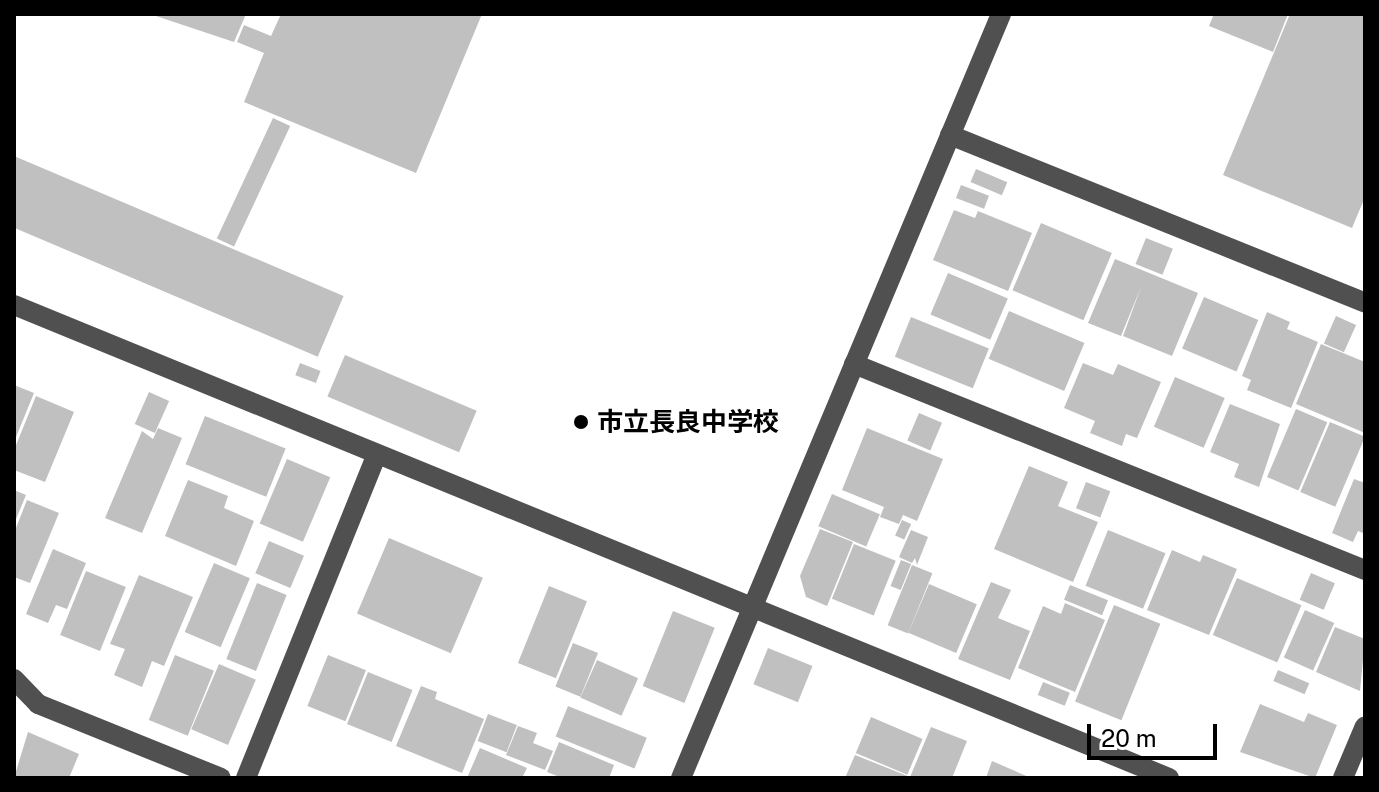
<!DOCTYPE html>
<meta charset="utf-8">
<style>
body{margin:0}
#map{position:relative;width:1379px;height:792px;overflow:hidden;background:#fff;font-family:"Public Sans","Noto Sans JP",sans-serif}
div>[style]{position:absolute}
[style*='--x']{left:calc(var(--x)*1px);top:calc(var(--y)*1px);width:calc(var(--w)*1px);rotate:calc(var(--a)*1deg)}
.building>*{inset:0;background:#c0c0c0;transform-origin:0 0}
.minor>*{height:20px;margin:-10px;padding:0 10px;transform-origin:10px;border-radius:10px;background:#505050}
.dots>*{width:22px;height:22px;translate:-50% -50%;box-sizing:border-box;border:4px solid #fff;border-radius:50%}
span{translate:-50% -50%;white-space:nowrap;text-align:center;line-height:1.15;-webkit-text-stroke:6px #fff;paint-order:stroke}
.poi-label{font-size:26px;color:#000;font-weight:700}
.left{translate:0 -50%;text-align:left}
.frame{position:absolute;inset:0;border:16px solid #000;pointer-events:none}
.scale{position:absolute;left:1087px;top:724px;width:130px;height:36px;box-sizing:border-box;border:4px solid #000;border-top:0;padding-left:10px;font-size:24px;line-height:28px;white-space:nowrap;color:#000;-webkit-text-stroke:6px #fff;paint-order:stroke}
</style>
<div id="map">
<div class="building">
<div style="clip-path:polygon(150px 14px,246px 14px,234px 42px)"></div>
<div style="clip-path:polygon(281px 14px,482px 14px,416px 173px,244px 102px,264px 53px,237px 42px,244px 25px,271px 36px)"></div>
<div style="clip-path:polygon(1214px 14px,1288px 14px,1273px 52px,1209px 26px)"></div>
<div style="clip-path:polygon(1290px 14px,1365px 14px,1365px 197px,1352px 228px,1223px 175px)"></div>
<div style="left:273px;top:118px;width:19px;height:133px;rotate:25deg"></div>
<div style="left:14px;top:156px;width:358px;height:66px;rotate:23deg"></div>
<div style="left:976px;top:169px;width:34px;height:14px;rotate:23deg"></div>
<div style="left:961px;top:185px;width:30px;height:14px;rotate:21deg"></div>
<div style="clip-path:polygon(954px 210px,975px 218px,978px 211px,1032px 233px,1008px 291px,933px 260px)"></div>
<div style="left:1041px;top:223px;width:77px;height:73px;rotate:23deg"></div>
<div style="left:1146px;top:238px;width:29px;height:28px;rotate:22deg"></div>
<div style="clip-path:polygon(1115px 259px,1198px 293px,1172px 356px,1123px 336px,1141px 287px,1121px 336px,1088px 323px)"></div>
<div style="left:948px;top:273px;width:65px;height:45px;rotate:23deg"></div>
<div style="left:1204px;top:297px;width:59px;height:56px;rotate:23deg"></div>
<div style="left:1009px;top:311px;width:82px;height:52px;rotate:23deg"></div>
<div style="clip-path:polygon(1267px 312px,1290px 322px,1287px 329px,1318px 342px,1291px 408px,1247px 390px,1251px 380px,1242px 376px)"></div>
<div style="left:1336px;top:316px;width:22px;height:30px;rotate:24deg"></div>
<div style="left:911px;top:317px;width:84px;height:43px;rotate:22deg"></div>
<div style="clip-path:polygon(1321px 344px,1365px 362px,1365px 433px,1296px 404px)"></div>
<div style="left:345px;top:355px;width:143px;height:45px;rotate:23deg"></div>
<div style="left:300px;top:363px;width:22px;height:13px;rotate:21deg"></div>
<div style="clip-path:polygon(1083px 363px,1113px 375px,1118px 364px,1161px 382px,1137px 438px,1126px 434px,1122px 446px,1090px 433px,1095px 421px,1064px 408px)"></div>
<div style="left:1175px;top:377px;width:54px;height:54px;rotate:23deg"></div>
<div style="clip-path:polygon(14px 385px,34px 393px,14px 442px)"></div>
<div style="left:149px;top:392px;width:22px;height:35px;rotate:24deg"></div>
<div style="clip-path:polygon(36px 396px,74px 412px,45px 482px,14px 470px,14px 450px)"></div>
<div style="clip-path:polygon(1230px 404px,1280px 424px,1259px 487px,1234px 477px,1239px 464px,1210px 452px)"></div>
<div style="left:1296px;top:409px;width:34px;height:74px;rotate:23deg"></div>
<div style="left:919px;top:413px;width:25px;height:30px;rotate:23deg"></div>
<div style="left:205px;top:416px;width:87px;height:52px;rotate:22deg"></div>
<div style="left:1330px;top:422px;width:38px;height:76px;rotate:23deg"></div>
<div style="clip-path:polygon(158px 428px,182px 438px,142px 533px,105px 518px,142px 431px,153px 439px)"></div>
<div style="clip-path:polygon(867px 428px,943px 459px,917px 521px,903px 515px,899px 524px,880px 517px,884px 507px,842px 490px)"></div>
<div style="left:287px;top:459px;width:47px;height:70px;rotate:23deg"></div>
<div style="clip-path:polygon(1029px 466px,1068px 482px,1058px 506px,1098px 522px,1073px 582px,994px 549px)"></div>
<div style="clip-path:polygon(1354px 479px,1365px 483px,1365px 534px,1358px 531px,1353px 542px,1332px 533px)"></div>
<div style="clip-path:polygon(188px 480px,228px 496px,224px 508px,254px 521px,236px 566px,165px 536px)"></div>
<div style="left:1086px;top:482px;width:26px;height:28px;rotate:21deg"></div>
<div style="clip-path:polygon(14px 490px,26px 495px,14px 524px)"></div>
<div style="left:832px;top:494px;width:52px;height:35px;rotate:23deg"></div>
<div style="clip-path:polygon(27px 500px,59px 513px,30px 583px,14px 577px,14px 533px)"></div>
<div style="left:902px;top:520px;width:10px;height:17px;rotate:24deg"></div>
<div style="clip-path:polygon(820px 529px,853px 542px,827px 606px,806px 597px,800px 576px)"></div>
<div style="clip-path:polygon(911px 530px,928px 537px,917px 565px,915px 558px,912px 563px,899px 557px)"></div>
<div style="left:1108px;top:530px;width:62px;height:60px;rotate:22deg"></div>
<div style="left:389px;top:538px;width:102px;height:82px;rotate:23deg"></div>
<div style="left:269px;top:541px;width:38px;height:35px;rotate:23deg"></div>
<div style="left:854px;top:544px;width:45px;height:59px;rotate:22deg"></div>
<div style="clip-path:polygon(53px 549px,86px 563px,67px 609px,56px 605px,48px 623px,26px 614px)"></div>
<div style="clip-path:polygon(1172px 550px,1200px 562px,1203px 555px,1237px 569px,1209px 635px,1147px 610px)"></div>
<div style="left:901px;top:560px;width:11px;height:28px;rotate:22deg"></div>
<div style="left:214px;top:563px;width:39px;height:75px;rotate:23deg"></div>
<div style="left:912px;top:565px;width:22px;height:65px;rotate:22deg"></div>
<div style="left:86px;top:571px;width:43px;height:69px;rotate:22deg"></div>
<div style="left:1311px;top:573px;width:26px;height:29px;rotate:23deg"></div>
<div style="clip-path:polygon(139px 575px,193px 597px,164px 666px,152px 661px,142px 687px,114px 675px,125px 649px,110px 644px)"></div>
<div style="left:1237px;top:578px;width:70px;height:62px;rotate:23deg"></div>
<div style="clip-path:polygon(991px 582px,1011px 590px,998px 618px,1030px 631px,1010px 680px,958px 659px)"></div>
<div style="left:257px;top:583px;width:32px;height:82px;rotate:22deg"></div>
<div style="left:929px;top:584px;width:52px;height:53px;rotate:23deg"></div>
<div style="left:1070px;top:585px;width:41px;height:16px;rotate:22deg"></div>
<div style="left:549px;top:586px;width:41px;height:83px;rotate:22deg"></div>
<div style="clip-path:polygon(1065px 603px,1105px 620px,1075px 692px,1018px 668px,1043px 606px,1061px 614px)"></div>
<div style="left:1114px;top:605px;width:50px;height:104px;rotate:22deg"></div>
<div style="left:1305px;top:610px;width:32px;height:52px;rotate:24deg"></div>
<div style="left:673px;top:611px;width:45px;height:81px;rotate:22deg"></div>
<div style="clip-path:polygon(1335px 627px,1365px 639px,1360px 691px,1316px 672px)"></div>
<div style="left:573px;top:643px;width:27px;height:47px;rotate:22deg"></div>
<div style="left:768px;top:648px;width:48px;height:39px;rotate:22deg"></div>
<div style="left:175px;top:655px;width:42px;height:70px;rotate:22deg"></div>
<div style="left:328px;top:655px;width:41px;height:55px;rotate:22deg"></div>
<div style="left:597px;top:660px;width:45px;height:41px;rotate:24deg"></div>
<div style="left:219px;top:664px;width:40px;height:71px;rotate:23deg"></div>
<div style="left:1278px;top:670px;width:34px;height:12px;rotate:23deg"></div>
<div style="left:368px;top:672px;width:48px;height:56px;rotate:22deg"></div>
<div style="left:1043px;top:682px;width:29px;height:14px;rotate:22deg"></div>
<div style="clip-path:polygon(421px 686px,437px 692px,435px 699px,484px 719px,462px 773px,396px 746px)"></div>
<div style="clip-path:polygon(1260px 704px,1304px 722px,1308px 713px,1337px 725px,1315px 778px,1240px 752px)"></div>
<div style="left:568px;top:706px;width:85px;height:33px;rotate:22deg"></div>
<div style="left:488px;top:714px;width:31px;height:29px;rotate:21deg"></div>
<div style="left:871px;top:717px;width:56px;height:39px;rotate:23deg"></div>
<div style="clip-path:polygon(518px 726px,537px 733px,533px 743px,553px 751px,545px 770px,506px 755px)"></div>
<div style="clip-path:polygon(931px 727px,967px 741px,952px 778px,845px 778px,855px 755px,910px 777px)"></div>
<div style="clip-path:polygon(28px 732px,79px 754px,69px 778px,14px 778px)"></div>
<div style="clip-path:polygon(559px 742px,614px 765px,609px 778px,562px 778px,547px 772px)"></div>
<div style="clip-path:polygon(480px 748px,527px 768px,522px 778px,467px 778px)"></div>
<div style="clip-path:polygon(992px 761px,1031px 778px,986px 778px)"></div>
</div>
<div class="minor">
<div style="--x:950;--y:135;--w:448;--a:22"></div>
<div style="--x:14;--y:305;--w:1248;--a:22.27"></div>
<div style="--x:854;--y:364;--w:551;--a:21.96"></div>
<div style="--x:14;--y:679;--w:35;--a:46"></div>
<div style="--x:38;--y:704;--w:197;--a:22"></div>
<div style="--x:246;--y:778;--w:347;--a:-68"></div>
<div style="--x:681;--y:778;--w:828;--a:-67.27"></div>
<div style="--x:1343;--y:778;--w:56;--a:-67.1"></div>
</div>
<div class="dots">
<div style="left:581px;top:422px;background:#000"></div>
</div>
<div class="poi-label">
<span class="left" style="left:597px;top:422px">市立長良中学校</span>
</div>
<div class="frame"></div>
<div class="scale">20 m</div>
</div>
